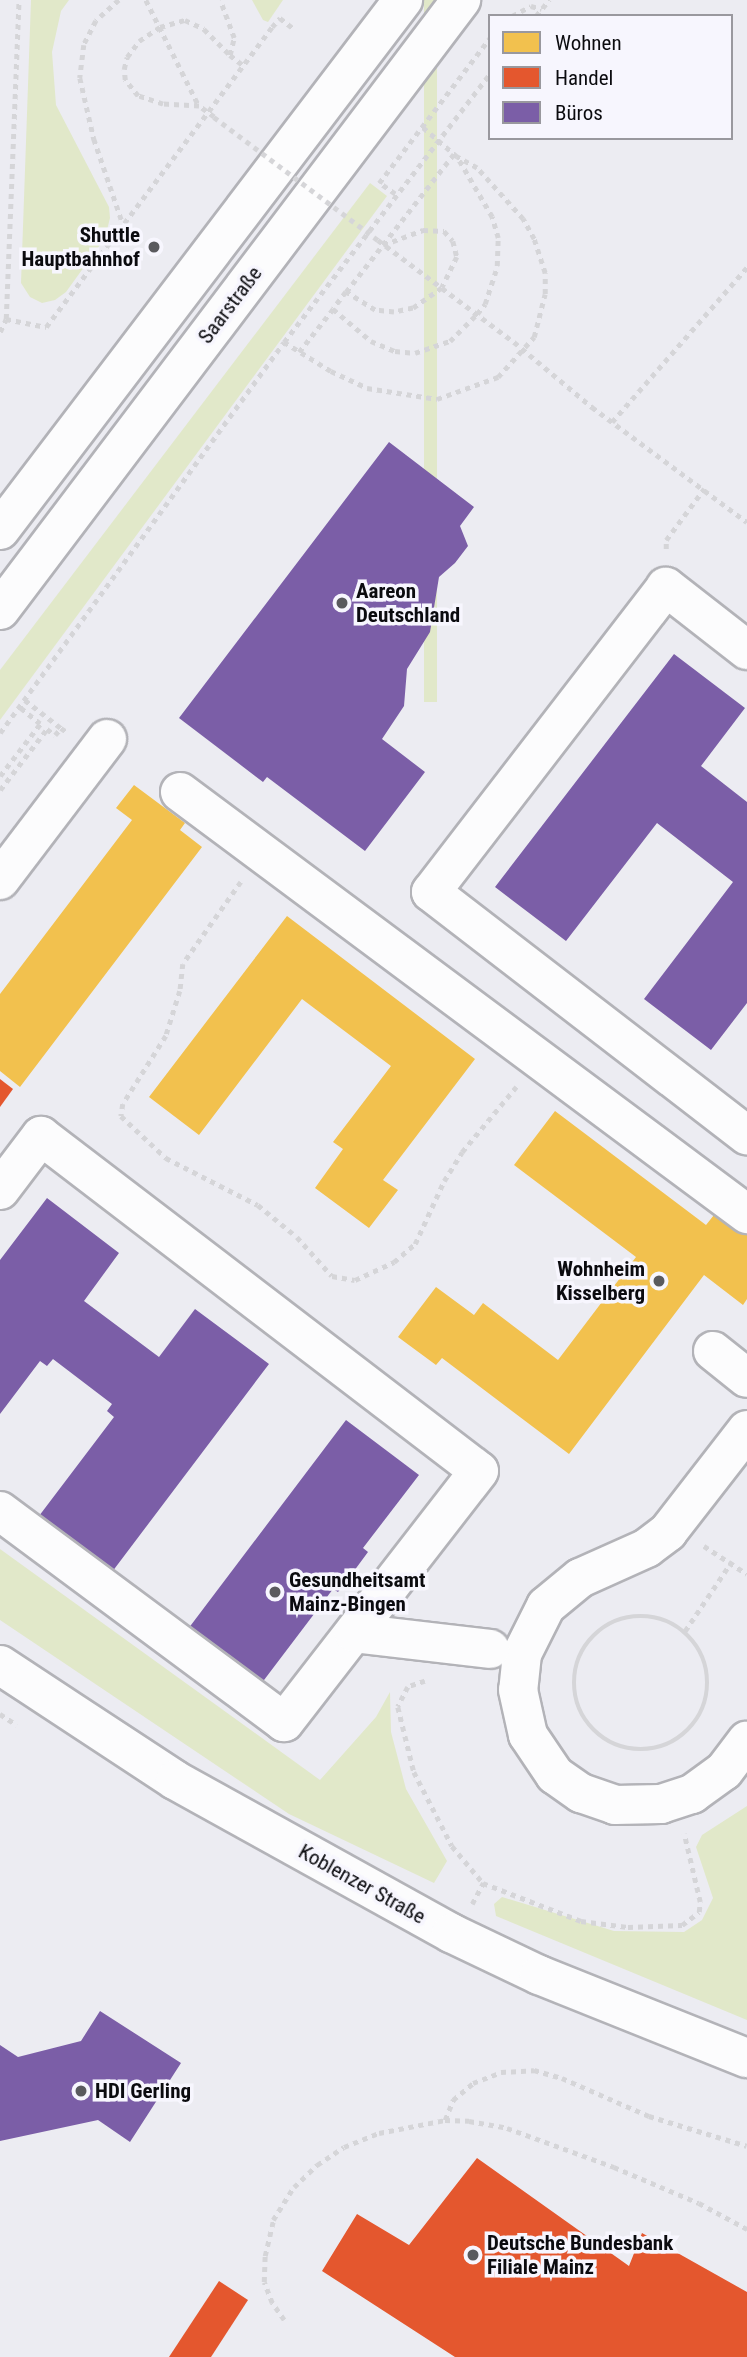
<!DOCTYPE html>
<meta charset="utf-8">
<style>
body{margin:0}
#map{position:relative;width:747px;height:2357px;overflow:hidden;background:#ececf2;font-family:"Roboto Condensed",sans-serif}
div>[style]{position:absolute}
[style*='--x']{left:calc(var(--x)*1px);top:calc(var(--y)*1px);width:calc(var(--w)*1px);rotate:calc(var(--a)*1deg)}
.green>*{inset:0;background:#e1e8c9;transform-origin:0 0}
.homes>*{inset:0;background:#f2c14e}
.shops>*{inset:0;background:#e4572e}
.offices>*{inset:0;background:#7b5ea7}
.path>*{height:4.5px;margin-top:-2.25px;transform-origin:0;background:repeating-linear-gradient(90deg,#d5d5d8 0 5px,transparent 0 10px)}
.path>.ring{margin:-2.25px;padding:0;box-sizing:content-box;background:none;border:4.5px solid #d5d5d8;border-radius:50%}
.roads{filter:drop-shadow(2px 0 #b3b3b8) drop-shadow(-2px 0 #b3b3b8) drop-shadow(0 2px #b3b3b8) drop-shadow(0 -2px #b3b3b8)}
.minor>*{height:38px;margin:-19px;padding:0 19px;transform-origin:19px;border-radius:19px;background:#fcfcfd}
.major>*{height:38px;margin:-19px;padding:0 19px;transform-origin:19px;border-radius:19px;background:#fcfcfd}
.highway>*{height:38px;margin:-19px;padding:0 19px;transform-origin:19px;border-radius:19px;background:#fcfcfd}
.path-bridge>*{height:4.5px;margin-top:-2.25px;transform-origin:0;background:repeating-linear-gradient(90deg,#d5d5d8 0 5px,transparent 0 10px)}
.dots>*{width:19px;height:19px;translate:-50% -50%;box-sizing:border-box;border:4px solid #f7f6fe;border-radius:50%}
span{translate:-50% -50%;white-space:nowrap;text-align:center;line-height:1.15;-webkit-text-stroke:7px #f7f6fe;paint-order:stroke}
.poi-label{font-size:21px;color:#0b0b0f;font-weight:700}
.right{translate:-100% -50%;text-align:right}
.left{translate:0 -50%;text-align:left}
.street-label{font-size:21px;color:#0b0b0f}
.legend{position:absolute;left:488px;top:14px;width:245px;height:126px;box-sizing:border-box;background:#f7f6fe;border:2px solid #99989e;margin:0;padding:9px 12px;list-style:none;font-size:21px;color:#0b0b0f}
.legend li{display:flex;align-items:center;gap:14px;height:35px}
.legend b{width:35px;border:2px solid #99989e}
</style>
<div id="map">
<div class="green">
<div style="clip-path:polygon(31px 0,69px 0,61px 11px,52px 52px,56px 105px,109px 207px,110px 218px,105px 238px,66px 292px,55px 300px,42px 303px,30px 297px,21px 283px)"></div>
<div style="clip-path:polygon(252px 0,283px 0,268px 22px,263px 20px)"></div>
<div style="left:424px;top:0;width:13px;height:702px"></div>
<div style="clip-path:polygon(370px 183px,387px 196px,0 720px,0 670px)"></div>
<div style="clip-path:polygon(0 1549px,320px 1780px,376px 1717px,390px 1692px,391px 1732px,406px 1789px,447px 1861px,434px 1883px,289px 1814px,0 1620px)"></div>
<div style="clip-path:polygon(747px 1806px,747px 2020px,496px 1916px,494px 1904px,502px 1897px,614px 1931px,684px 1932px,702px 1920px,713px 1898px,696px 1847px,702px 1835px)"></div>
</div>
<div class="homes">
<div style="clip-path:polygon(134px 785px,185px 823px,180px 830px,202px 847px,20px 1087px,0 1071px,0 994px,132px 820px,116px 808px)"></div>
<div style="clip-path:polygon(287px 916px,475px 1059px,383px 1180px,398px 1190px,369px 1228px,315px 1188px,343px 1149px,333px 1142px,391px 1066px,302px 999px,199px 1135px,149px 1097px)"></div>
<div style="clip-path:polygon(555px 1111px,706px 1225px,718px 1210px,747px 1233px,747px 1299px,743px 1305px,704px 1275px,569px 1454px,442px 1358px,436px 1365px,398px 1337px,436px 1287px,474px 1315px,483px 1303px,558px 1360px,636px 1257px,514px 1165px)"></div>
</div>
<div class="shops">
<div style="clip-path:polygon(0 1079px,13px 1089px,0 1107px)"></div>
<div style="clip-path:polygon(477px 2158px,629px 2266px,642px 2233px,747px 2292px,747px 2357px,455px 2357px,322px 2271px,357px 2214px,409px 2245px)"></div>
<div style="clip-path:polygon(219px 2281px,248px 2300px,211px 2357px,169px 2357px)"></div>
</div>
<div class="offices">
<div style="clip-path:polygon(389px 442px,474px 507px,460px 526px,468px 546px,455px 563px,439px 577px,430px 632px,407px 669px,404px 706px,382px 739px,425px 772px,365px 851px,267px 777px,263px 782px,179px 718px)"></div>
<div style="clip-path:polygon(674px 654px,745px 708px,701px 766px,747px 802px,747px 1003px,711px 1050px,644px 999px,733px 882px,657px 823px,566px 941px,495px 887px)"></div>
<div style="clip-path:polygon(47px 1198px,119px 1253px,84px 1301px,159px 1357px,195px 1309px,269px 1364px,112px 1572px,39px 1516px,114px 1417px,107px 1411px,112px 1404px,53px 1359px,47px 1366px,40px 1361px,0 1414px,0 1260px)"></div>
<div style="clip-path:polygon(346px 1420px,419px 1475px,363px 1548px,368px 1552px,354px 1571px,338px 1592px,333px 1589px,261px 1684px,188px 1629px)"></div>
<div style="clip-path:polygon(100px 2011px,181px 2063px,130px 2142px,98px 2120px,0 2141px,0 2045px,18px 2057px,81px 2041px)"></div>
</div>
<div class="path">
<div style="--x:119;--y:0;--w:31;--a:138"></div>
<div style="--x:96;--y:21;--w:27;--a:117"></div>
<div style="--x:84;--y:45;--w:33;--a:97"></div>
<div style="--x:80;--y:78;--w:63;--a:77.1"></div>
<div style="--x:94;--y:139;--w:90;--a:71.2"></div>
<div style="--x:146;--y:0;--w:119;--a:63.4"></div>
<div style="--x:512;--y:16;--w:21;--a:-28"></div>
<div style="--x:531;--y:6;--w:11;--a:15"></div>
<div style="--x:536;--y:16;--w:21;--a:-51"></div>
<div style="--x:230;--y:55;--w:18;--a:38"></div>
<div style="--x:214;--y:117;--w:19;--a:-144"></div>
<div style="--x:199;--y:106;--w:36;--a:-177"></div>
<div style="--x:163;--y:104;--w:26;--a:-162"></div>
<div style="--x:138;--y:96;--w:21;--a:-129"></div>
<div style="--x:125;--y:80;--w:11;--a:-95"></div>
<div style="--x:124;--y:69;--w:12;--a:-76"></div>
<div style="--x:127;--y:57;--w:20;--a:-53"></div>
<div style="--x:139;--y:41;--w:25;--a:-34"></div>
<div style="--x:160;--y:27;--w:26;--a:-16"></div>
<div style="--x:185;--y:20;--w:21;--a:25"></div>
<div style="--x:204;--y:29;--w:37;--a:45"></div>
<div style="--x:230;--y:55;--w:17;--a:-77"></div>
<div style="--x:234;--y:38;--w:40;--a:-110.2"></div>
<div style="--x:395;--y:194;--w:19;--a:-145"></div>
<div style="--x:379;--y:183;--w:183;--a:-52.6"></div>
<div style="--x:378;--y:240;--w:170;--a:36.9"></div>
<div style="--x:514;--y:342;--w:102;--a:39.8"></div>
<div style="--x:592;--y:407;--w:193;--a:36.6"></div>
<div style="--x:383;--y:245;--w:43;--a:-20.6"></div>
<div style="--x:423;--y:230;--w:21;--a:3"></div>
<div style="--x:444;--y:231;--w:13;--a:48"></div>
<div style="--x:453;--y:241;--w:16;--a:76"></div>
<div style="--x:457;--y:257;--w:34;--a:116"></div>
<div style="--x:442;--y:288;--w:35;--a:145"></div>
<div style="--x:413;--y:308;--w:19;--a:168"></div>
<div style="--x:394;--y:312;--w:19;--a:-174"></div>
<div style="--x:375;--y:310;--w:34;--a:-148"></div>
<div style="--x:346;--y:292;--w:21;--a:127"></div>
<div style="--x:333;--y:309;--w:50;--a:40.1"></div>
<div style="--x:371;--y:341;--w:26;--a:23"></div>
<div style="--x:395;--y:351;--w:20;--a:6"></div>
<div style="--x:415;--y:353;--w:37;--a:-19"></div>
<div style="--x:450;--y:341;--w:38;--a:-45"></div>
<div style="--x:477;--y:314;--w:13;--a:-51"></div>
<div style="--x:485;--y:304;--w:40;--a:-72"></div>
<div style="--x:497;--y:266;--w:28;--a:-88"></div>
<div style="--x:498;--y:238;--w:22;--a:-106"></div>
<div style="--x:492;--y:217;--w:69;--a:-120.3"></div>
<div style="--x:346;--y:292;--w:175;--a:-52"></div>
<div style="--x:6;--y:319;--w:41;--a:11.3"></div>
<div style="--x:46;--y:327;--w:376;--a:-53"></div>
<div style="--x:272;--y:27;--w:12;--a:-48"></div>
<div style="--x:280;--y:18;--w:18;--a:38"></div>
<div style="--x:0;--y:332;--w:14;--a:-65"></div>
<div style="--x:6;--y:319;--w:319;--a:-87.7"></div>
<div style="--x:284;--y:342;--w:55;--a:31.7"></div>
<div style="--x:331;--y:371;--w:40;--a:25"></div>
<div style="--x:367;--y:388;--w:71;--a:8.9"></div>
<div style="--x:437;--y:399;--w:65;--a:-19.8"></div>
<div style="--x:498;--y:377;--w:54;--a:-48"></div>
<div style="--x:534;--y:337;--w:44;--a:-75.7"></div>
<div style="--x:545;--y:294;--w:21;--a:-90"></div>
<div style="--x:545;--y:273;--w:36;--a:-108"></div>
<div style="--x:534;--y:239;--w:23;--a:-119"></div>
<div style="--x:523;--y:219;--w:69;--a:-132"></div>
<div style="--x:477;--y:168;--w:23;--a:-151"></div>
<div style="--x:457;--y:157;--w:46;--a:-139.4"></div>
<div style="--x:299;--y:352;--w:55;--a:-51.7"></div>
<div style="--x:612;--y:422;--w:206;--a:-48.9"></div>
<div style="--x:666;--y:549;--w:9;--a:-90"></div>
<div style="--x:666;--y:540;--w:64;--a:-53.3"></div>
<div style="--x:25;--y:700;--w:46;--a:37.9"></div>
<div style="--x:0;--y:733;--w:483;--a:-54"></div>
<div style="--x:284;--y:342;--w:338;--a:-52.5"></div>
<div style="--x:0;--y:776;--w:66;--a:-52.4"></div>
<div style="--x:40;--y:724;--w:27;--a:-141"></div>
<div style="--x:0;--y:790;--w:77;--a:-52.4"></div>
<div style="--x:47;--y:729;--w:10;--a:37"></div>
<div style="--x:55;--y:735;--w:9;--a:-49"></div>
<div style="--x:61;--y:728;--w:7;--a:34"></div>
<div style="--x:241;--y:882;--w:100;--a:125.3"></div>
<div style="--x:183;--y:964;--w:27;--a:96"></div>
<div style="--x:180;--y:991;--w:47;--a:107.3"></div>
<div style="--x:166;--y:1036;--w:80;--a:122.3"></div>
<div style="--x:123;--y:1104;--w:12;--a:99"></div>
<div style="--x:121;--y:1116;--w:62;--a:43"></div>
<div style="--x:166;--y:1158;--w:103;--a:27.1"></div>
<div style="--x:258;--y:1205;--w:50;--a:39.4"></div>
<div style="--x:297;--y:1237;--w:52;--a:48.1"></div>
<div style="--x:332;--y:1276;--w:23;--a:10"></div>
<div style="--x:355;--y:1280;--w:43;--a:-24.8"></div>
<div style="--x:394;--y:1262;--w:28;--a:-41"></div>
<div style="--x:415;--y:1244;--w:69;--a:-65.3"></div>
<div style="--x:444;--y:1181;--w:34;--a:-58"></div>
<div style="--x:462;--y:1152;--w:85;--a:-50.3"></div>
<div style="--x:704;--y:1546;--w:51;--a:33.1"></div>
<div class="ring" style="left:574px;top:1616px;width:129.5px;height:129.5px"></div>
<div style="--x:685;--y:1631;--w:84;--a:-56.1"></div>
<div style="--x:425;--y:1681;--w:18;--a:161"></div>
<div style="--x:408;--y:1687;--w:22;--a:117"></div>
<div style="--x:398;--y:1707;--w:67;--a:76.2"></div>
<div style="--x:414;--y:1772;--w:83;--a:62.8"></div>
<div style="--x:452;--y:1846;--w:48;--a:50"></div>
<div style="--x:483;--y:1883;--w:105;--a:21.2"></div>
<div style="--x:581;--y:1921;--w:47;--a:7.3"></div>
<div style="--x:628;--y:1927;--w:54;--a:-2.1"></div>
<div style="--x:682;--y:1925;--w:21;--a:-37"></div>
<div style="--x:699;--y:1912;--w:10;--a:-84"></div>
<div style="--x:700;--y:1902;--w:70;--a:-103.2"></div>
<div style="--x:0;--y:1714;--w:20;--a:33"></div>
<div style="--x:472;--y:1904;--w:24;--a:-62"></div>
<div style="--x:445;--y:2120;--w:22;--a:-68"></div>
<div style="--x:453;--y:2100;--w:26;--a:-40"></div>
<div style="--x:473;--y:2083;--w:30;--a:-21"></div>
<div style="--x:501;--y:2072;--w:33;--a:-3"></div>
<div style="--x:534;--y:2070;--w:29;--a:16"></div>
<div style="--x:562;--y:2078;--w:95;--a:23.6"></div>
<div style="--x:649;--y:2116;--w:102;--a:17"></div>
<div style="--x:284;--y:2320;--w:21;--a:-125"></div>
<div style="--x:272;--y:2303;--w:22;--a:-111"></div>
<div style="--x:264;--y:2282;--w:26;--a:-88"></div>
<div style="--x:265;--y:2256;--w:37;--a:-77"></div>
<div style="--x:273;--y:2220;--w:39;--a:-58"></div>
<div style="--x:294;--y:2187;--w:32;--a:-44"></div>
<div style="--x:317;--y:2165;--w:32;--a:-34"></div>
<div style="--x:344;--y:2147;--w:38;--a:-22"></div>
<div style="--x:379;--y:2133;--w:67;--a:-11.1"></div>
<div style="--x:445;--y:2120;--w:24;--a:2"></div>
<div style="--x:469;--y:2121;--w:39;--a:10"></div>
<div style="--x:507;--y:2128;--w:114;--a:20"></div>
<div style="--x:614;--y:2167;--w:92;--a:23"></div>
<div style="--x:699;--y:2203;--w:55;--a:28.4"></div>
</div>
<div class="roads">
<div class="minor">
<div style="--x:747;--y:650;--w:103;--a:-142.1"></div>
<div style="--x:666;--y:587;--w:385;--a:127.6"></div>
<div style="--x:431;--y:892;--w:399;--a:37.6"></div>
<div style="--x:180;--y:792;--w:707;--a:36.66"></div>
<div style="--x:0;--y:880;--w:177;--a:-52.8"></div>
<div style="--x:0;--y:1190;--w:68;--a:-52.8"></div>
<div style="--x:41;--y:1136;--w:551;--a:37.41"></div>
<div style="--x:479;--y:1471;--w:318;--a:127.8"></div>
<div style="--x:284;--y:1722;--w:354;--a:-143.4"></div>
<div style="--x:713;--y:1351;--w:43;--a:38.5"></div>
<div style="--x:747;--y:1430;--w:129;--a:127.8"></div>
<div style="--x:668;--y:1532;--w:26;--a:143"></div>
<div style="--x:647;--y:1548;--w:73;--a:155.9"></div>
<div style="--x:580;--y:1578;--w:44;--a:140.5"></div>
<div style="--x:546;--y:1606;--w:54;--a:116.6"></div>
<div style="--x:522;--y:1654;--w:36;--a:96"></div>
<div style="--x:518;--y:1690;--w:46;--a:77.5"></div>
<div style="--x:528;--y:1735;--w:48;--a:56"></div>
<div style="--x:555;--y:1775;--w:32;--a:35"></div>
<div style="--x:581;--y:1793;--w:36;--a:19"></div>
<div style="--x:615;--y:1805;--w:46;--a:-1.2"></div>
<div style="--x:661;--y:1804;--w:33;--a:-18"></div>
<div style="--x:692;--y:1794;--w:39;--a:-36"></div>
<div style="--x:724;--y:1771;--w:38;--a:-53"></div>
<div style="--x:354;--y:1633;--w:137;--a:6.7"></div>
</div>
<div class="major">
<div style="--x:0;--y:1665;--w:209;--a:33.3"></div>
<div style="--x:175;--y:1780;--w:316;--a:29"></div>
<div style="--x:451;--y:1933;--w:98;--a:25.5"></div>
<div style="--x:539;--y:1975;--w:224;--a:21.8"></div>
</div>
<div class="highway">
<div style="--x:0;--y:530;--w:666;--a:-52.75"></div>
<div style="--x:0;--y:610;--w:765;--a:-52.92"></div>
</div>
</div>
<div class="path-bridge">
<div style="--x:214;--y:117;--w:205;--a:36.9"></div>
</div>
<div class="dots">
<div style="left:154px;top:247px;background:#5a5a5e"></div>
<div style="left:342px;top:603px;background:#5a5a5e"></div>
<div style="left:659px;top:1281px;background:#5a5a5e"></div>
<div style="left:275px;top:1592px;background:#5a5a5e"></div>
<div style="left:81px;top:2091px;background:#5a5a5e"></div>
<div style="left:473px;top:2255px;background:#5a5a5e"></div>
</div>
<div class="poi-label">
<span class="right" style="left:140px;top:247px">Shuttle<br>Hauptbahnhof</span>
<span class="left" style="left:356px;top:603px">Aareon<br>Deutschland</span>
<span class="right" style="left:645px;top:1281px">Wohnheim<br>Kisselberg</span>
<span class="left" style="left:289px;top:1592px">Gesundheitsamt<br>Mainz-Bingen</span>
<span class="left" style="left:95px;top:2091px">HDI Gerling</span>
<span class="left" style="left:487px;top:2255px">Deutsche Bundesbank<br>Filiale Mainz</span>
</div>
<div class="street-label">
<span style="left:230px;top:305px;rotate:-53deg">Saarstraße</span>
<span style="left:362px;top:1884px;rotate:29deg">Koblenzer Straße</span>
</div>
<ul class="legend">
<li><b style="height:19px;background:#f2c14e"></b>Wohnen</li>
<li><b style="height:19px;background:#e4572e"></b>Handel</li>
<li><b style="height:19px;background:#7b5ea7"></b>Büros</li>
</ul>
</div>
